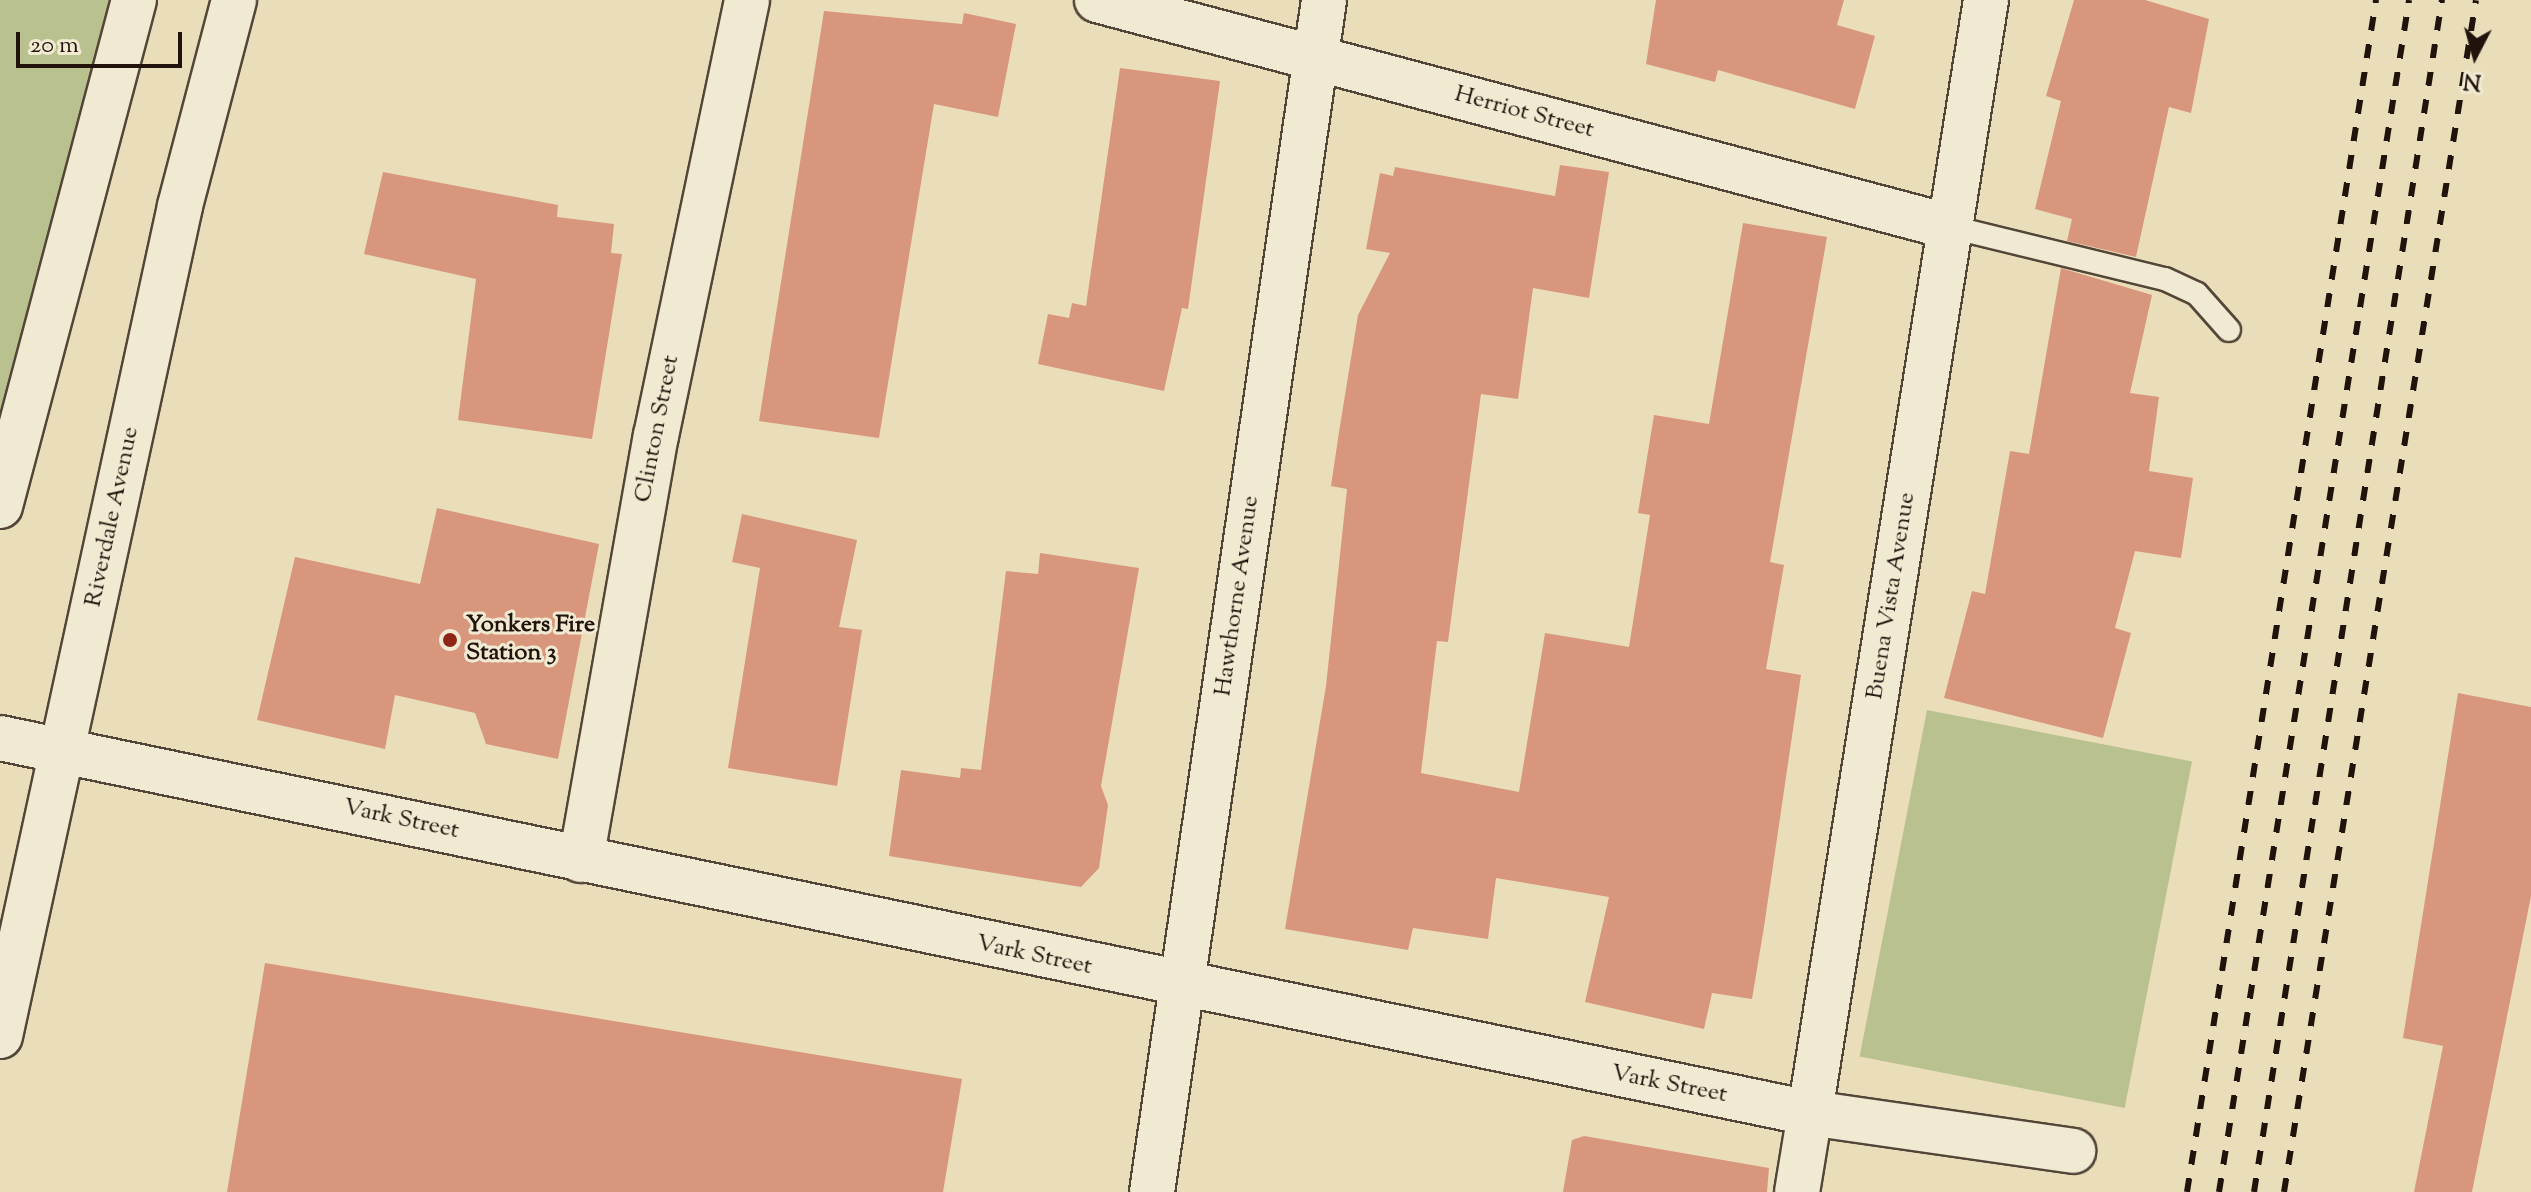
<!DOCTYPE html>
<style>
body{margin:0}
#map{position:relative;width:2531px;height:1192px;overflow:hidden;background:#eadeba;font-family:"Sorts Mill Goudy",serif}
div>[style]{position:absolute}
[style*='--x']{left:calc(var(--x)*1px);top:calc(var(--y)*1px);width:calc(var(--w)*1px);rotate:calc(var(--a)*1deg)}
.green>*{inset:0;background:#b9c18e;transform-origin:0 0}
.building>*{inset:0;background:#d8977c}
.roads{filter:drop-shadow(2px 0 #534638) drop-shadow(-2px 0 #534638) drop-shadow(0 2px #534638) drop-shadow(0 -2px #534638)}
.service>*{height:22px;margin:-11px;padding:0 11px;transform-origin:11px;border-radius:11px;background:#f1ead2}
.minor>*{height:44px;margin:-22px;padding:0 22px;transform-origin:22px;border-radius:22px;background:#f1ead2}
.tertiary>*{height:44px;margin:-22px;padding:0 22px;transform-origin:22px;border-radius:22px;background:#f1ead2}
.secondary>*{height:44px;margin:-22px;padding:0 22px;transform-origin:22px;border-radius:22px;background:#f1ead2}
.rail>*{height:6px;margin-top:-3px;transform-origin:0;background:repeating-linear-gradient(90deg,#21130c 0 14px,transparent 0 28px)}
.dots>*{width:22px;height:22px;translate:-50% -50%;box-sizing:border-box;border:4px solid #f1ead2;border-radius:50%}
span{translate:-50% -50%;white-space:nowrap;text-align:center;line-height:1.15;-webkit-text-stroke:6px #f1ead2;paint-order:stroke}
.street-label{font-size:24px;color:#21130c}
.poi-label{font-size:24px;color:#21130c;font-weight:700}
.left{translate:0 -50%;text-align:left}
.north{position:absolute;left:2435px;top:16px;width:80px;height:80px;-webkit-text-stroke:6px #f1ead2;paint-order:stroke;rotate:186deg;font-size:22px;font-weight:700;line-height:32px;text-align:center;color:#21130c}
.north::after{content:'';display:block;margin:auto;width:28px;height:36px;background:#21130c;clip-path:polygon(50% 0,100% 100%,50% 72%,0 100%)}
.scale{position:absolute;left:16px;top:32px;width:166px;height:36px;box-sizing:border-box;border:4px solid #21130c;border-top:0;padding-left:10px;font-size:24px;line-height:28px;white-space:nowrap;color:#21130c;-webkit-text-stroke:6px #f1ead2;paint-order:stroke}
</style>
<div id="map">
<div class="green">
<div style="clip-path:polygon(0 0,111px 0,0 477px)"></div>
<div style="left:1927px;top:710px;width:270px;height:353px;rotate:11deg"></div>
</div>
<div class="building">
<div style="clip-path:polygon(1656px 0,1844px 0,1837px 25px,1875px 36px,1855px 109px,1718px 70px,1715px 82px,1646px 64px)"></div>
<div style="clip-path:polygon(2074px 0,2145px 0,2209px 19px,2191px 113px,2169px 107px,2136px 257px,2067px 241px,2072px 219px,2035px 209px,2061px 101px,2046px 96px)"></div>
<div style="clip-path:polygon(824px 11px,962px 24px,964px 13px,1016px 24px,998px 117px,934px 104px,879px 438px,759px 421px)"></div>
<div style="clip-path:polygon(1120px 68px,1220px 81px,1188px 309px,1182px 308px,1164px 391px,1038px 364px,1048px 314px,1069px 318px,1072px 303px,1086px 306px)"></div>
<div style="clip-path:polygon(1560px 165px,1609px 172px,1589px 298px,1533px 288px,1518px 399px,1481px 394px,1448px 642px,1437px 641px,1421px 773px,1519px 792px,1545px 633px,1629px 647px,1650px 515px,1638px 513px,1654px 415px,1709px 424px,1743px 223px,1827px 237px,1770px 562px,1784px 565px,1766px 669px,1801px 675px,1764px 927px,1752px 999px,1712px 993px,1704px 1029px,1585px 1002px,1609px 897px,1496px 878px,1488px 939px,1413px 928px,1408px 950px,1285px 929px,1326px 686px,1347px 489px,1331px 486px,1339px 432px,1358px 315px,1390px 253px,1366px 249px,1380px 173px,1393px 176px,1395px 167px,1555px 196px)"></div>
<div style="clip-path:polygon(383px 172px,558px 205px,557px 217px,614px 224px,611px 253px,622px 254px,592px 439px,458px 420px,476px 279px,364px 254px)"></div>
<div style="clip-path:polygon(2061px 268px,2152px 295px,2130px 393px,2159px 397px,2149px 471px,2193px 478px,2181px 558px,2135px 551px,2115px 628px,2131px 633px,2103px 738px,1944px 698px,1972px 591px,1985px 594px,2010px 451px,2029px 454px)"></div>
<div style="clip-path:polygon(437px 508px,599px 544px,558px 759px,486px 744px,475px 713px,395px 695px,385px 749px,257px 720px,295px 557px,420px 584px)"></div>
<div style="clip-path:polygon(742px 514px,857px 540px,839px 627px,862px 630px,837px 786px,728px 768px,760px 568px,732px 562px)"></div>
<div style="clip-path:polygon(1040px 553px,1139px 568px,1101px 786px,1108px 805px,1099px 868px,1081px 887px,889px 856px,901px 770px,960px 778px,961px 768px,981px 770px,1006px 571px,1038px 574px)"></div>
<div style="clip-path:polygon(2458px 693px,2531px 707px,2531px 896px,2472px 1192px,2414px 1192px,2443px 1046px,2403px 1038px)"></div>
<div style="clip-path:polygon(265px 963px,962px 1079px,943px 1192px,227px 1192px)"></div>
<div style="clip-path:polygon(1584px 1136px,1769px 1168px,1767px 1192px,1563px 1192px,1572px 1140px)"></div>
</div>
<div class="roads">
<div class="service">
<div style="--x:1951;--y:227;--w:220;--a:13.7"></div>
<div style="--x:2165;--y:279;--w:35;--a:25"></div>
<div style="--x:2197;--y:294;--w:48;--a:48.4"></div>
</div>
<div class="minor">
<div style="--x:1097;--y:0;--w:884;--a:14.89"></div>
<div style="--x:1986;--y:0;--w:1127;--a:98.99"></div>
<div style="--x:1810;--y:1113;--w:266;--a:8.2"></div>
<div style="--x:581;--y:860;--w:431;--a:-80"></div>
<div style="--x:656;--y:436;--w:445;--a:-78.2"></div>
</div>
<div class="tertiary">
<div style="--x:0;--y:738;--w:1848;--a:11.71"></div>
<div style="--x:1810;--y:1113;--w:80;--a:99.3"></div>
<div style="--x:1152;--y:1192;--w:1204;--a:-81.79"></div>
</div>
<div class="secondary">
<div style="--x:0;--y:506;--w:523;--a:-75.17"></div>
<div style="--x:0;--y:1036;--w:849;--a:-77.76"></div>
<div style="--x:180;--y:206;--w:213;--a:-75.3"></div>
</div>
</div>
<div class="rail">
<div style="--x:2187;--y:1192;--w:1207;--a:-80.99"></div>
<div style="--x:2219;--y:1192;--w:1207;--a:-80.94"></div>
<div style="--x:2254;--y:1192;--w:1207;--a:-81.04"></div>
<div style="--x:2284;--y:1192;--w:1207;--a:-80.85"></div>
</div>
<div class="dots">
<div style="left:450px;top:640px;background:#8f2418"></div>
</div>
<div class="street-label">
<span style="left:1524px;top:113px;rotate:15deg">Herriot Street</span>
<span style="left:658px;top:429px;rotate:-79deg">Clinton Street</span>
<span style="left:113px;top:517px;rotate:-78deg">Riverdale Avenue</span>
<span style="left:1238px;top:596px;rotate:-82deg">Hawthorne Avenue</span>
<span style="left:1892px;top:596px;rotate:-81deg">Buena Vista Avenue</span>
<span style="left:401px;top:820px;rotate:12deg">Vark Street</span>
<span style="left:1034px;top:956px;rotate:12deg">Vark Street</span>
<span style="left:1669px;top:1085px;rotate:11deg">Vark Street</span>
</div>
<div class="poi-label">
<span class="left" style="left:466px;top:640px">Yonkers Fire<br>Station 3</span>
</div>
<div class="north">N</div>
<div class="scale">20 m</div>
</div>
